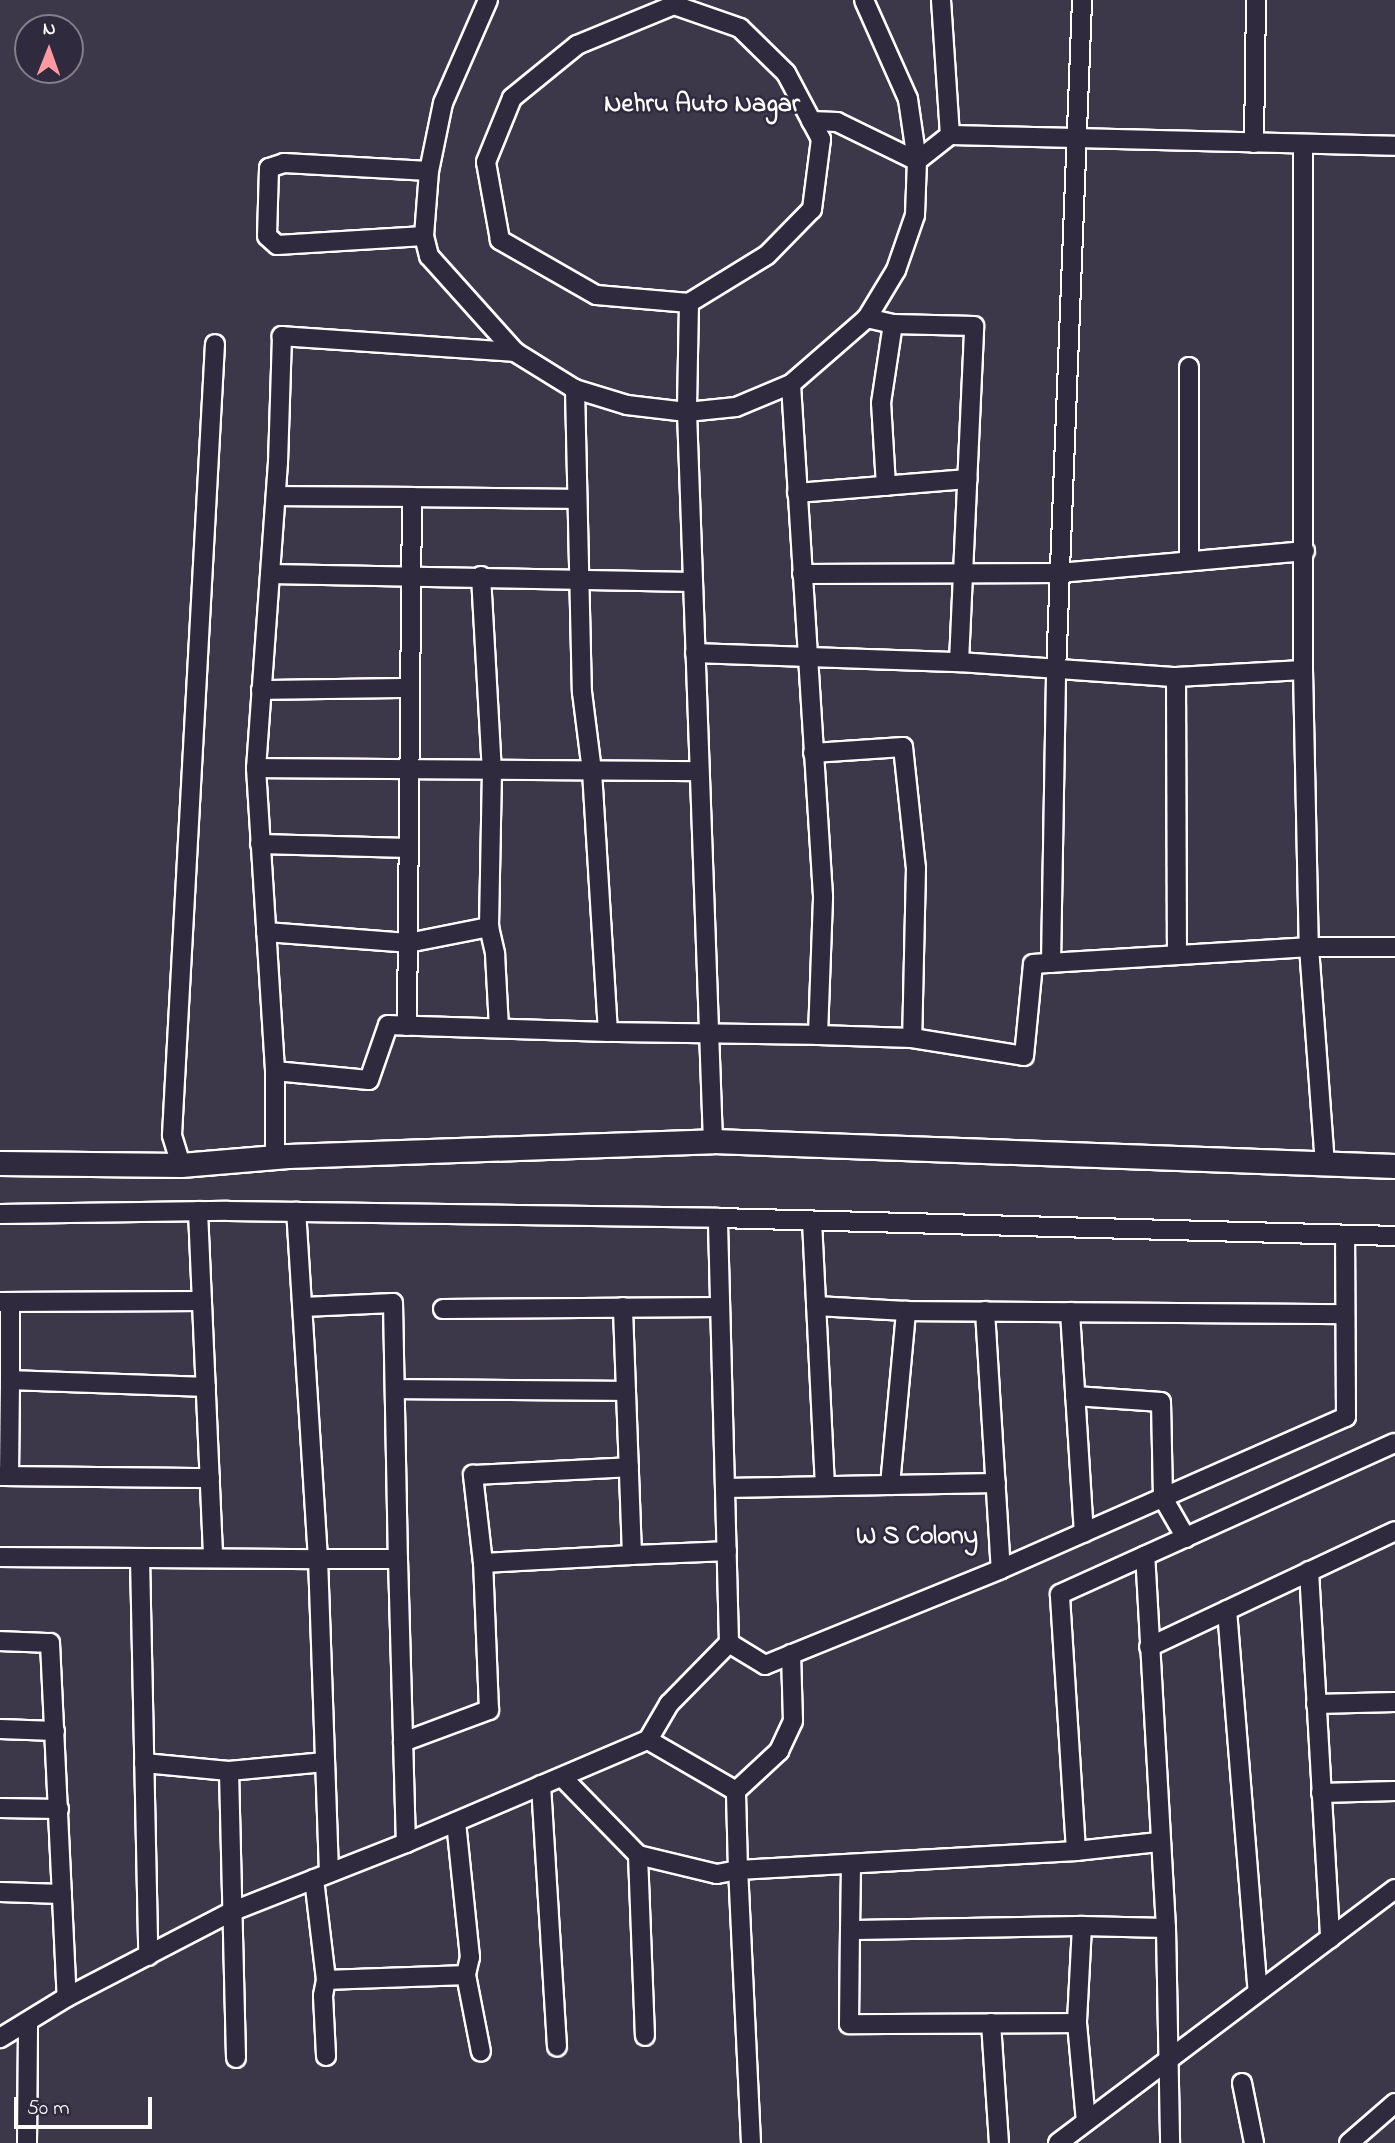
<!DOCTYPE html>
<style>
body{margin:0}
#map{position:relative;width:1395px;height:2143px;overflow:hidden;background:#3c3749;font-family:"Indie Flower",sans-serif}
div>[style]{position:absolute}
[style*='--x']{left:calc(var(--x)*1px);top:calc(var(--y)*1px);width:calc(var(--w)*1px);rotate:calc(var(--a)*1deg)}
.roads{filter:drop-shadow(2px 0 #fff) drop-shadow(-2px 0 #fff) drop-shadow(0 2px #fff) drop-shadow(0 -2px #fff)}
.minor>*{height:18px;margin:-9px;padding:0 9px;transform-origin:9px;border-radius:9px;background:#2f2a3d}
.major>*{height:23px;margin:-11.5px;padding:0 11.5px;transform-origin:11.5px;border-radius:11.5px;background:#2f2a3d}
span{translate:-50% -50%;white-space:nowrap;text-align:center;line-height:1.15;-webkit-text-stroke:5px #2f2a3d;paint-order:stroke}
.neighbourhood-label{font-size:26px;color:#fff;font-weight:700}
.north{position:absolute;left:14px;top:14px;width:70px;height:70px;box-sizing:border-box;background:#2f2a3d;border:2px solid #827f8b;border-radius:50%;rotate:1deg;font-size:19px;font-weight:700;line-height:28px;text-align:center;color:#fff}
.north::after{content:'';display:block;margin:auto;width:24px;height:32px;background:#ff9aa2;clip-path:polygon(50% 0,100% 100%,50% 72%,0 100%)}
.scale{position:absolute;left:14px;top:2097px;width:138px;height:32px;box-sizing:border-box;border:4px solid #fff;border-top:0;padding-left:9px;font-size:21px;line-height:24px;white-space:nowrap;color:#fff;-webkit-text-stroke:5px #2f2a3d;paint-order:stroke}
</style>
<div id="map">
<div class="roads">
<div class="minor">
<div style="--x:488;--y:0;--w:112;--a:113.6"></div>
<div style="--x:443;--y:103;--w:69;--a:101.6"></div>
<div style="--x:429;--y:171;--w:65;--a:94.4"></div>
<div style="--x:424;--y:236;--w:21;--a:76"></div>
<div style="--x:429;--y:256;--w:129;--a:48.1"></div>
<div style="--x:515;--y:352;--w:70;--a:31.7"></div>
<div style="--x:575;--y:389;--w:54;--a:17.1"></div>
<div style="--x:627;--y:405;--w:60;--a:6.7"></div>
<div style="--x:687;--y:412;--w:49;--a:-5.8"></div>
<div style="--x:736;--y:407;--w:60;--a:-22.7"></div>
<div style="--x:791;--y:384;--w:101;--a:-41"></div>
<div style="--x:867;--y:318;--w:56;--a:-58.9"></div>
<div style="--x:896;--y:270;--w:58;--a:-70.9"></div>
<div style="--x:915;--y:215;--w:54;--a:-87.9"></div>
<div style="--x:917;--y:161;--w:63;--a:-98.3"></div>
<div style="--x:908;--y:99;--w:108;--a:-114"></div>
<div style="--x:941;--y:0;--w:135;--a:86.2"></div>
<div style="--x:674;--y:5;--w:70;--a:19.2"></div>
<div style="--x:740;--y:28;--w:64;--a:44.4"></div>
<div style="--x:786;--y:73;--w:75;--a:62.1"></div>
<div style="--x:821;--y:139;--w:71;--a:97.3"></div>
<div style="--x:812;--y:209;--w:64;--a:134.4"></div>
<div style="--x:767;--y:255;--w:92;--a:148.4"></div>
<div style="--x:689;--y:303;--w:93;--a:-175.1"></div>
<div style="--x:596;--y:295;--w:111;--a:-150.2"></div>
<div style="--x:500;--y:240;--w:79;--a:-100.2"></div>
<div style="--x:486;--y:162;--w:69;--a:-67.9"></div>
<div style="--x:512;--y:98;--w:84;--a:-39.2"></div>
<div style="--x:577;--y:45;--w:105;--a:-22.4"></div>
<div style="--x:811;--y:121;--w:26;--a:2"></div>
<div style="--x:837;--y:122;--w:89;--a:26"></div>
<div style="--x:917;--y:161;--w:42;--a:-38.2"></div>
<div style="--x:950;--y:135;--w:445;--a:1.4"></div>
<div style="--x:1254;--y:143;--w:143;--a:-89.2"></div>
<div style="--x:1303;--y:144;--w:526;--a:90"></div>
<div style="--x:1303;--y:670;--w:277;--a:88.8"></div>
<div style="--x:1309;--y:947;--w:86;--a:0"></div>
<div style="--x:424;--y:236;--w:147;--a:176.5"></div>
<div style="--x:277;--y:245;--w:13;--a:-138"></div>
<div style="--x:267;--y:236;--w:68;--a:-88.3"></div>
<div style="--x:269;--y:168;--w:16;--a:-18"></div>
<div style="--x:284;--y:163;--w:145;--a:3.2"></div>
<div style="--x:689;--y:303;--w:109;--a:91.1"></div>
<div style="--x:687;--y:412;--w:729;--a:87.96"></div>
<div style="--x:515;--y:352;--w:234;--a:-176.1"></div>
<div style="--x:282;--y:336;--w:126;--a:91.8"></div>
<div style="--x:278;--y:462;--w:307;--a:94.1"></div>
<div style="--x:256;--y:768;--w:304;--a:86.4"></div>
<div style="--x:275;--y:1071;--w:94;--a:5.5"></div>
<div style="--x:369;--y:1080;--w:58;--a:-70.9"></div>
<div style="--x:388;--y:1025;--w:220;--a:1.8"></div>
<div style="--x:575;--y:389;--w:303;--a:88.7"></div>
<div style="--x:582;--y:692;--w:80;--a:82.8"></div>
<div style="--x:592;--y:771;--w:261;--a:86.5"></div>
<div style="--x:608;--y:1032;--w:210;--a:0.8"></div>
<div style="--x:818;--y:1035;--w:139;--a:-87.9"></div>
<div style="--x:823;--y:896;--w:513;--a:-93.58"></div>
<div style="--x:886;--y:486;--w:83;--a:-93.4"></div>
<div style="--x:881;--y:403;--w:80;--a:-81.4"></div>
<div style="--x:797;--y:493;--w:171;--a:-4.7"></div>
<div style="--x:276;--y:496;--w:136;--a:0.4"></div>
<div style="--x:1189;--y:560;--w:193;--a:-90"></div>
<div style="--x:270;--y:574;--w:423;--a:1.1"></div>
<div style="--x:802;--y:574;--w:258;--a:-0.2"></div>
<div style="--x:1060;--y:573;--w:246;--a:-5.1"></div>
<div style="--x:481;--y:576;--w:194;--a:86.8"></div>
<div style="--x:492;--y:770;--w:157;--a:91.1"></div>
<div style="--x:489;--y:927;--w:28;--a:77"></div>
<div style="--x:495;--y:954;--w:74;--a:86.9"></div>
<div style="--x:695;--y:653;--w:264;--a:2"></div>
<div style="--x:959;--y:662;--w:336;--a:-87.4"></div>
<div style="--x:974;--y:326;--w:81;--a:-178.6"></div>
<div style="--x:893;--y:324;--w:27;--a:-167"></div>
<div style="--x:959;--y:662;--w:218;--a:4"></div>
<div style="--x:1176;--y:677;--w:127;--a:-3.2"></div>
<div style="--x:1176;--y:677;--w:278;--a:89.8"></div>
<div style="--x:261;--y:690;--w:149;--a:-0.8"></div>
<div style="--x:813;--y:753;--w:90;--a:-3.8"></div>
<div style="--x:903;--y:747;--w:122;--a:83.9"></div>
<div style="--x:916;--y:868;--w:170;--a:91.3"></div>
<div style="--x:912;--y:1038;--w:94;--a:-178.2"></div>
<div style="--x:256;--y:768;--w:443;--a:0.4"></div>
<div style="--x:260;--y:844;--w:149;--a:1.5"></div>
<div style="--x:266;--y:932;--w:142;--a:4.4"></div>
<div style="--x:408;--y:943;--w:83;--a:-11.2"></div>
<div style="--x:1051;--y:963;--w:291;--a:-89"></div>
<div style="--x:1056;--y:672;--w:673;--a:-87.78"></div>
<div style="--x:407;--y:1026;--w:529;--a:-89.46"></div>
<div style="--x:412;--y:497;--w:163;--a:0.7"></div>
<div style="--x:912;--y:1038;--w:113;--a:9.1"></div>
<div style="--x:1024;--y:1056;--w:92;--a:-84.4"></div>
<div style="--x:1033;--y:964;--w:277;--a:-3.5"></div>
<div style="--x:1309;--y:947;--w:217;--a:85.8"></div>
<div style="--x:275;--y:1071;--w:86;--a:90"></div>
<div style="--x:181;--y:1165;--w:31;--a:-107"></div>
<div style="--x:172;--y:1135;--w:792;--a:-86.89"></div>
<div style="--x:198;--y:1211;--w:347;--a:87.5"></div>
<div style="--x:0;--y:1214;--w:228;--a:-0.8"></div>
<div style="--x:228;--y:1211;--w:490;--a:0.8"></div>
<div style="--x:718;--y:1218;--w:677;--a:1.52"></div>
<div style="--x:812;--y:1221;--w:265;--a:87.2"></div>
<div style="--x:0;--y:1302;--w:202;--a:-0.3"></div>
<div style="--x:10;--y:1302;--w:78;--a:90"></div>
<div style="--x:10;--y:1380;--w:196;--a:2"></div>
<div style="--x:816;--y:1306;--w:90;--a:3.2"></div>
<div style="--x:303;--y:1307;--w:90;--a:-2.5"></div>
<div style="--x:393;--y:1303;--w:256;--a:88.9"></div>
<div style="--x:443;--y:1309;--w:277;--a:-0.4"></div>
<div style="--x:985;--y:1311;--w:258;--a:86.5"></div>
<div style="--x:1070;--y:1312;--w:221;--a:86.4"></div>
<div style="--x:395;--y:1389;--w:231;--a:0.5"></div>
<div style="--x:1075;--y:1396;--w:86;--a:4"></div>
<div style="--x:1161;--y:1402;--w:96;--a:88.8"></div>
<div style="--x:1163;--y:1498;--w:46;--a:60.1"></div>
<div style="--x:0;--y:1476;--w:9;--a:0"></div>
<div style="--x:9;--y:1476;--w:96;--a:-89.4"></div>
<div style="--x:9;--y:1476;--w:201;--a:0.6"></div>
<div style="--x:890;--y:1485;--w:106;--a:-1.1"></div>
<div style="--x:725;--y:1488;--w:165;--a:-1"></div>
<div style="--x:890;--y:1485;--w:175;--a:-84.7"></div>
<div style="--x:906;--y:1311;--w:439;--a:0.4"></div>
<div style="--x:632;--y:1555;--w:95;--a:-2.4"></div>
<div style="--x:0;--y:1557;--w:318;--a:0.4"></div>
<div style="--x:318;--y:1559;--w:348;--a:-93.6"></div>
<div style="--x:140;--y:1558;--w:398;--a:88.8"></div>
<div style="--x:483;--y:1563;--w:89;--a:-96.5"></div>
<div style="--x:473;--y:1475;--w:156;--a:-2.9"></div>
<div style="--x:1309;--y:1571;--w:368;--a:86.7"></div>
<div style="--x:1227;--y:1610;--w:383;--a:85.4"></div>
<div style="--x:0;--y:1641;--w:50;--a:2.3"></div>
<div style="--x:50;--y:1643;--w:354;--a:87.3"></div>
<div style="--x:67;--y:1997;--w:79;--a:148.5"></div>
<div style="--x:729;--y:1643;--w:42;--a:31.4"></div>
<div style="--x:765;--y:1665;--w:255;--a:-22.1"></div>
<div style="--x:1001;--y:1569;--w:377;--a:-23.8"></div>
<div style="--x:1346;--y:1417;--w:182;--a:-90.3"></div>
<div style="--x:1149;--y:1647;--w:272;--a:-25.2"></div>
<div style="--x:1316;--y:1704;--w:79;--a:-1.5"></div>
<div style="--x:0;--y:1729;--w:55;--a:2.1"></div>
<div style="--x:648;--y:1740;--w:102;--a:30.1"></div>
<div style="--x:403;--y:1742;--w:92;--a:-20.4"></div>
<div style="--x:489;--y:1710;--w:147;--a:-92.3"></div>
<div style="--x:483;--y:1563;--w:149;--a:-3.1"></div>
<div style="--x:632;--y:1555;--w:248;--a:-92.1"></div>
<div style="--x:144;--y:1763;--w:85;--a:5.4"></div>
<div style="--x:229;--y:1771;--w:96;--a:-5.4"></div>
<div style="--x:229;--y:1771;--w:287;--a:88.6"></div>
<div style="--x:562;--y:1777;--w:109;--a:45.7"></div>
<div style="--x:638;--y:1855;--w:81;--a:13.5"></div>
<div style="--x:717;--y:1874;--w:21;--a:-11"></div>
<div style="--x:738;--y:1870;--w:79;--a:-91.5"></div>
<div style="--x:736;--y:1791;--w:59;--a:-42.9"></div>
<div style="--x:779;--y:1751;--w:33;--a:-65"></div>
<div style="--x:793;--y:1721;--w:67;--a:-91.7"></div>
<div style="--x:541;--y:1785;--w:262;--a:86.5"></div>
<div style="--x:1321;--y:1793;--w:74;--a:-1.5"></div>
<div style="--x:0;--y:1808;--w:59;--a:1"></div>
<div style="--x:456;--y:1822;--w:136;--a:84.1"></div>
<div style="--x:470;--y:1957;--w:18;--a:103"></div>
<div style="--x:466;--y:1975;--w:78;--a:79"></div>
<div style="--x:1076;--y:1851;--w:83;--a:-6.2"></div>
<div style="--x:638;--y:1855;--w:181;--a:87.8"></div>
<div style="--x:329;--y:1873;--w:314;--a:-92"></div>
<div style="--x:318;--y:1559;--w:80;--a:0"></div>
<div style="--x:398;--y:1559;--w:284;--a:88.4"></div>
<div style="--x:314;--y:1879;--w:102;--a:83.2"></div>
<div style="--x:326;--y:1980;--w:16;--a:101"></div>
<div style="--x:323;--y:1996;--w:60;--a:87.1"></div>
<div style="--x:0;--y:1892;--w:62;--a:1.8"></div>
<div style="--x:1082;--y:1926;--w:84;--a:1.4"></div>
<div style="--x:1166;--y:1928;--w:373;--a:-93.2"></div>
<div style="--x:1166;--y:1928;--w:215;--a:88.9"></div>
<div style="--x:850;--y:1930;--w:232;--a:-1"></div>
<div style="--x:1082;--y:1926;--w:97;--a:93"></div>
<div style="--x:1077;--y:2023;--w:228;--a:179.7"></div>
<div style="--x:849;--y:2024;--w:94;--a:-89.4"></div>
<div style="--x:850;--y:1930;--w:66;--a:-89.1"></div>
<div style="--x:326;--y:1980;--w:140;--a:-2"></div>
<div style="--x:67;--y:1997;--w:187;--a:-27.4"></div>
<div style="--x:233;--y:1911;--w:186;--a:-21.5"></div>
<div style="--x:406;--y:1843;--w:263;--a:-23.1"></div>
<div style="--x:648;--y:1740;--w:42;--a:-59.7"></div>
<div style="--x:669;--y:1704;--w:86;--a:-45.5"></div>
<div style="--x:729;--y:1643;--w:425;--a:-91.5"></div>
<div style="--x:991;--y:2023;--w:120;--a:86.2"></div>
<div style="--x:1077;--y:2023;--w:99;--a:84.8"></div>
<div style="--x:1242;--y:2083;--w:61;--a:78.7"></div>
<div style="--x:27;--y:2143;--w:121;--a:-89.5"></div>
<div style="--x:751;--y:2143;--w:273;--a:-92.7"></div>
<div style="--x:738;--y:1870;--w:339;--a:-3.2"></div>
<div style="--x:1076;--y:1851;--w:257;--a:-93.6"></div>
<div style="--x:1060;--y:1594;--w:367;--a:-24.3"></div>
<div style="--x:1058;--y:2143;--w:422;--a:-37"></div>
<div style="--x:1349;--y:2143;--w:61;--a:-41"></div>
</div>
<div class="major">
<div style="--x:0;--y:1163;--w:181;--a:0.6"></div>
<div style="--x:181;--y:1165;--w:107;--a:-4.8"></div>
<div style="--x:288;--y:1156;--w:425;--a:-2"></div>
<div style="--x:713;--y:1141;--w:682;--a:2.1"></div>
</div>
</div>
<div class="neighbourhood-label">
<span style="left:702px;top:106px">Nehru Auto Nagar</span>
<span style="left:917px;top:1538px">W S Colony</span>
</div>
<div class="north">N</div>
<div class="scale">50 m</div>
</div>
